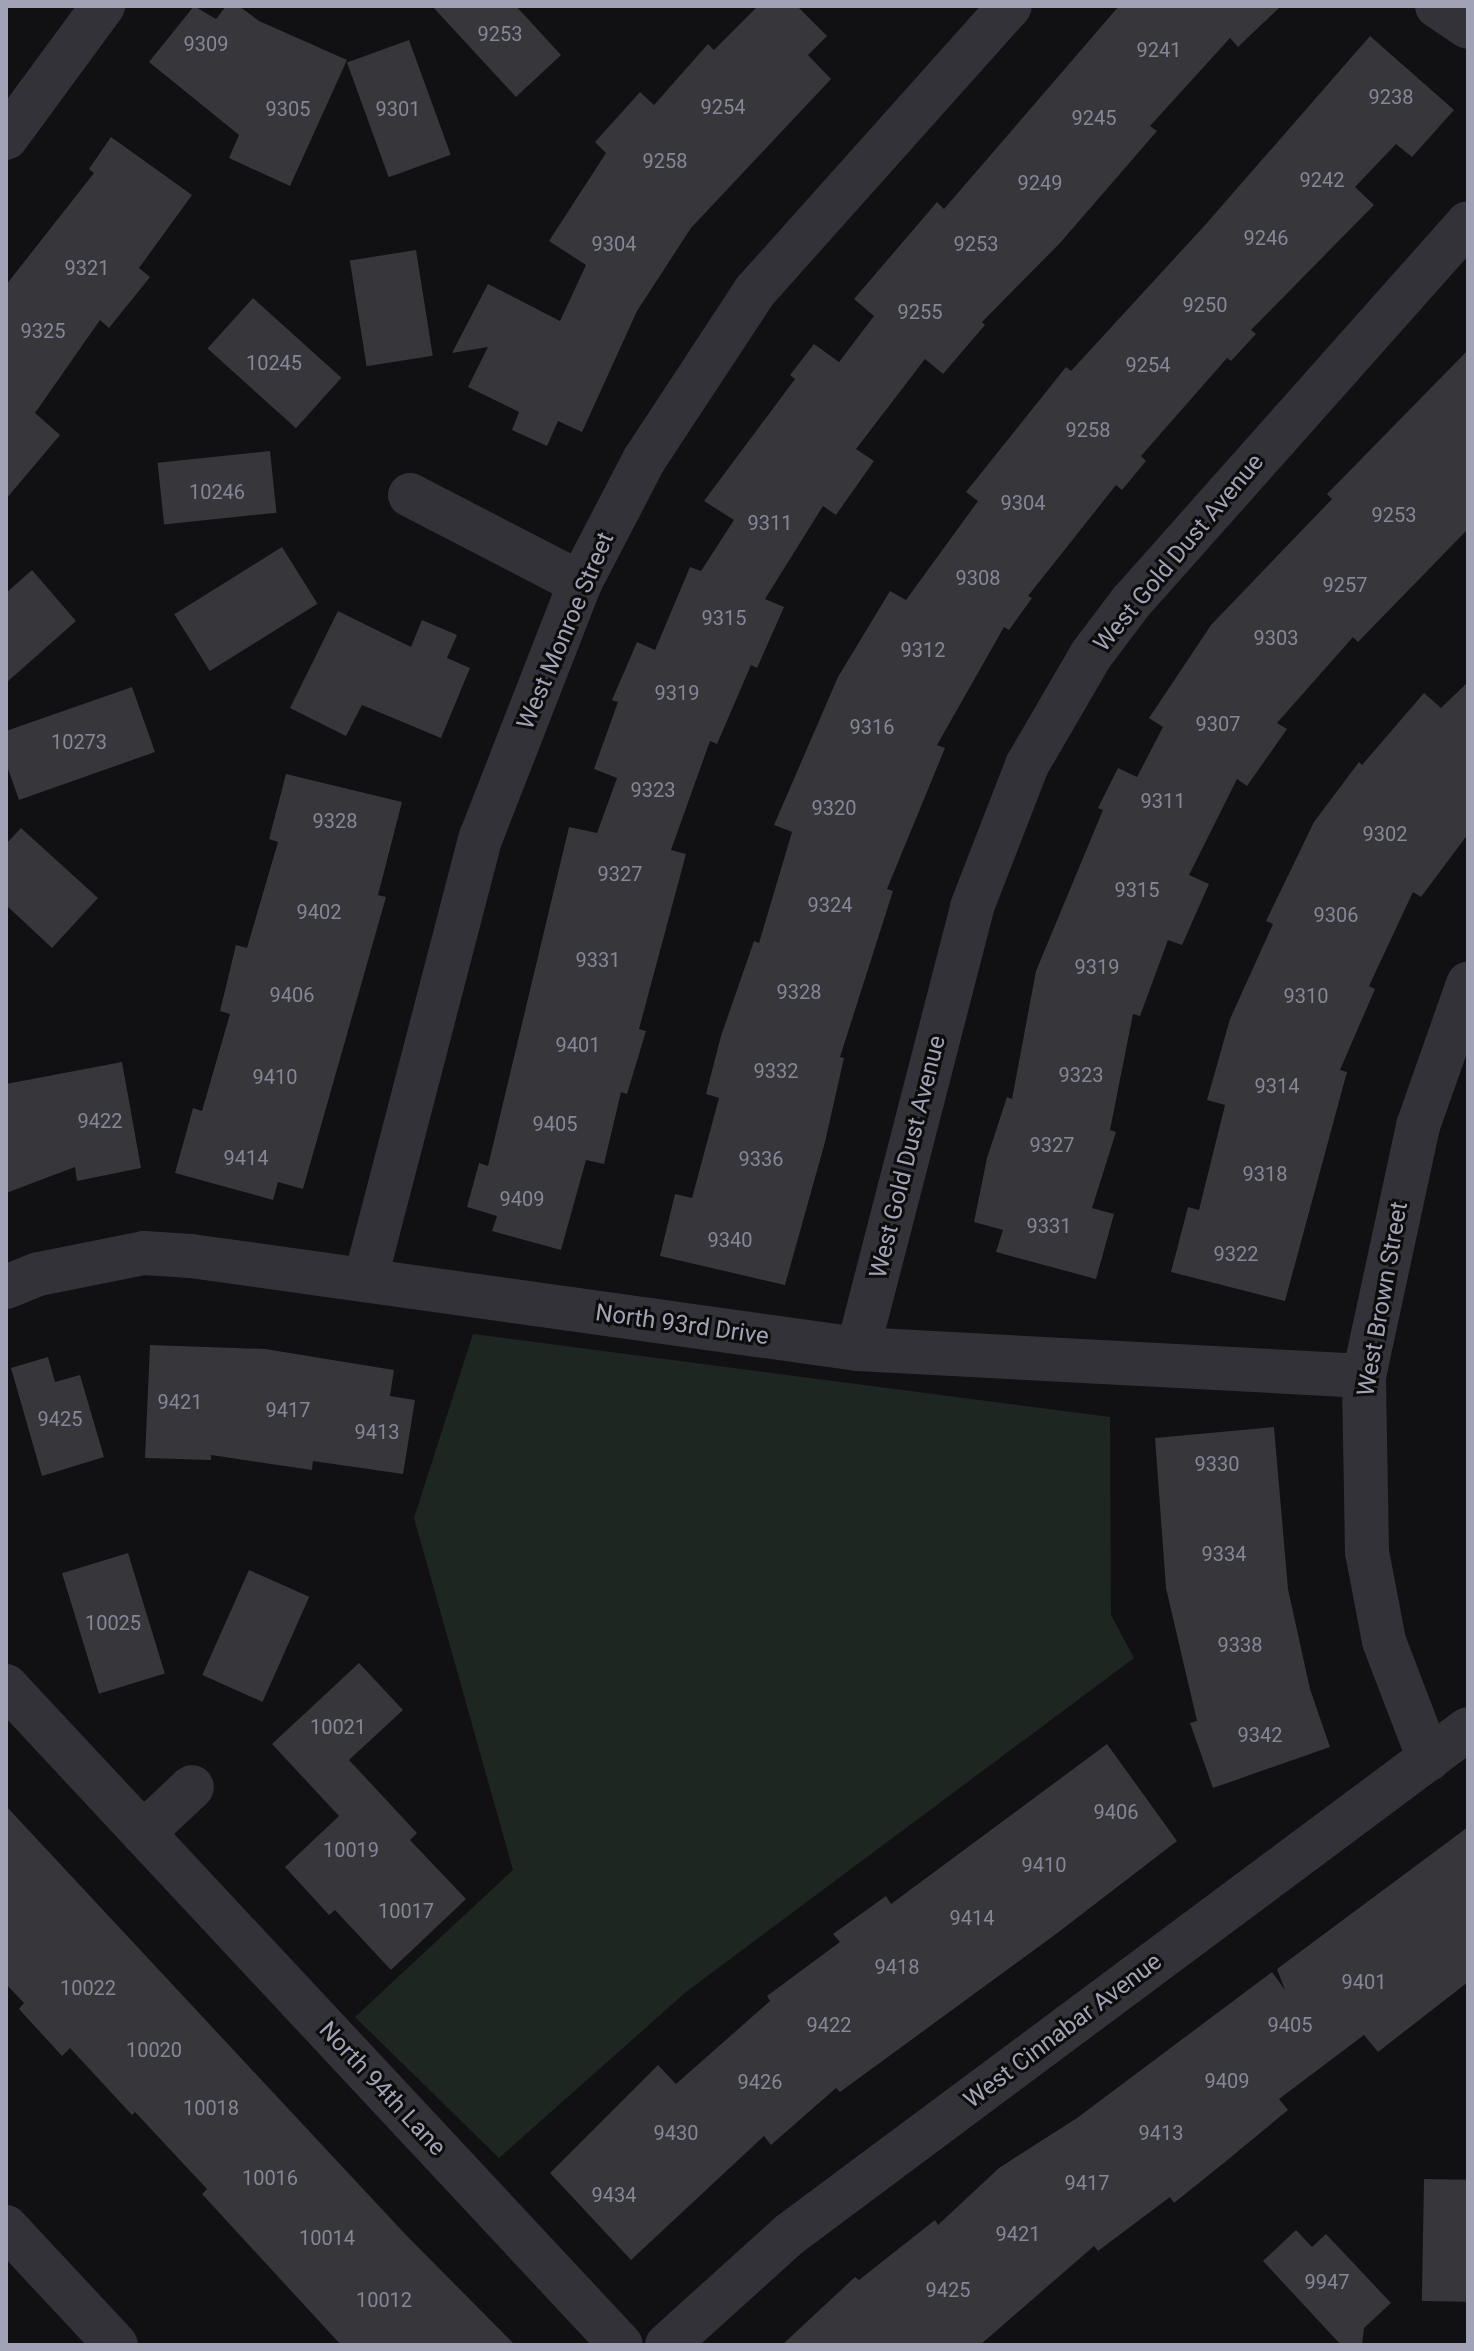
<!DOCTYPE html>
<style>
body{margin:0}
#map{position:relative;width:1474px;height:2351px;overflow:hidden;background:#111113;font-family:Roboto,sans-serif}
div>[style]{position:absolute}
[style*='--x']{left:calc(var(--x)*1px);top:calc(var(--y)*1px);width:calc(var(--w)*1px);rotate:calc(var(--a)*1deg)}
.green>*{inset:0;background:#1d2620}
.building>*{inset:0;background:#36363b;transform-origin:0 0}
.minor>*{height:44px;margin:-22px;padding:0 22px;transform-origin:22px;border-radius:22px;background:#323238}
span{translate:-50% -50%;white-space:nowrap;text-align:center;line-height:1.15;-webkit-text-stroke:6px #0c0c0d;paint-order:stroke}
.number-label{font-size:20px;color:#868796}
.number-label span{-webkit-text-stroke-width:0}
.street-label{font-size:24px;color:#a1a2b5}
.frame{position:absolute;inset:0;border:8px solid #a1a2b5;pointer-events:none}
</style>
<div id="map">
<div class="green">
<div style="clip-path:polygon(473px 1334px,1110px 1417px,1111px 1615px,1134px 1658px,686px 1992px,499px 2158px,355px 2017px,513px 1870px,414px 1518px)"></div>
</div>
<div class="building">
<div style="clip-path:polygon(194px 6px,216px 19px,226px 6px,239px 6px,259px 21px,347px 60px,290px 186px,229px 158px,239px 135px,149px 62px)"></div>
<div style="clip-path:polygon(432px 6px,516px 6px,561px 55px,516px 97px)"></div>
<div style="clip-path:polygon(758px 6px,797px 6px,827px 36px,808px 55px,831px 79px,691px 228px,637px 311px,582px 432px,558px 421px,547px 446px,512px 430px,519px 412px,468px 387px,488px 347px,452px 353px,488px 284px,560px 321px,586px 265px,549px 241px,606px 153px,595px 142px,640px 92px,654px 105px,708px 44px,714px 50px)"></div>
<div style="clip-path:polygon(1119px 6px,1281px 6px,1238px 47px,1230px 38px,1150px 126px,1157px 131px,1060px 243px,982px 322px,985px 325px,943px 374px,925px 359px,856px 449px,874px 461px,836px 515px,823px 506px,765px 599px,784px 607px,757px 668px,751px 665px,717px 744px,710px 741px,671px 850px,686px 854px,639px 1029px,646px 1031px,627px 1094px,621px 1092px,604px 1164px,586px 1160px,561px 1250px,492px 1231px,497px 1216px,467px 1207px,479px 1163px,488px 1166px,569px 827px,597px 833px,617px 778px,594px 769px,618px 702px,612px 700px,637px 642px,655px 650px,690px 567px,701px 571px,734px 520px,704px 501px,795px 379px,790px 375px,814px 344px,839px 362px,874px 316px,854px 299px,937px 202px,944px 209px)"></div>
<div style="clip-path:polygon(1370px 36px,1454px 110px,1412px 157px,1396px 144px,1355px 187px,1374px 205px,1251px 330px,1256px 334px,1231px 361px,1227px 358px,1141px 456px,1146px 461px,1122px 490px,1116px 485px,1028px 596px,1032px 598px,1009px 630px,1004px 627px,937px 745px,945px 748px,887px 889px,893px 891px,840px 1057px,844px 1058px,825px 1142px,785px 1285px,660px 1256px,675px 1194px,692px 1198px,719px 1098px,706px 1094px,721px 1036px,754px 941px,759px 943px,792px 832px,774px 825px,838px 677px,890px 591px,906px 600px,978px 501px,966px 492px,1066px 367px,1071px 371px,1206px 224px)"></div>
<div style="left:409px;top:40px;width:122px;height:66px;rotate:70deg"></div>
<div style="clip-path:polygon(111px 137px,192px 195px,139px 268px,150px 277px,109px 328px,100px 320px,35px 413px,60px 435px,6px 499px,6px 285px,94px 173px,89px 169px)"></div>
<div style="left:416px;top:250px;width:107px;height:67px;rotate:81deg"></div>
<div style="left:253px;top:298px;width:119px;height:68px;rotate:42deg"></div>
<div style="clip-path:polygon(1468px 350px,1468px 529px,1358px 642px,1353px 637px,1277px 723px,1287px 729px,1247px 786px,1237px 779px,1189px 875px,1209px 884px,1182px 945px,1168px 940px,1140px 1016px,1133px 1014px,1110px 1130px,1116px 1132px,1092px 1208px,1114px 1214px,1096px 1279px,996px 1252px,1003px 1230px,974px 1222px,987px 1158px,1007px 1097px,1012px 1099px,1036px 971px,1103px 810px,1098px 808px,1118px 768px,1137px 777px,1163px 727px,1149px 718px,1211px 625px,1332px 499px,1327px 494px)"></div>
<div style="left:270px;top:451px;width:62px;height:113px;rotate:84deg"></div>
<div style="left:282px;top:547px;width:67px;height:127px;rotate:58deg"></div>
<div style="clip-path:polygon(32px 570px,76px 621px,6px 683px,6px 593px)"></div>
<div style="clip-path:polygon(338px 611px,411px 647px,422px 620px,457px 635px,447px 658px,470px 668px,441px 738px,362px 705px,346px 736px,290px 708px)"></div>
<div style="clip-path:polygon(1468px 682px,1468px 834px,1421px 897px,1413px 892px,1369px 986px,1375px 989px,1340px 1070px,1347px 1072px,1285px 1301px,1171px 1272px,1188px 1207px,1199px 1210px,1225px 1105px,1207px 1100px,1230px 1019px,1273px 924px,1266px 921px,1314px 822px,1359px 762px,1362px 765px,1424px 693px,1441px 708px)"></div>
<div style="clip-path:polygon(132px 687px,155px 752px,19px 800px,6px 763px,6px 731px)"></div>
<div style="clip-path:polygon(286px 774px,402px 802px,378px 895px,386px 897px,303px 1189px,278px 1182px,273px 1200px,175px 1173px,193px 1108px,202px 1111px,230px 1014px,220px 1011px,236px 945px,247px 948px,278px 842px,269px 839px)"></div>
<div style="clip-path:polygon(21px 828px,98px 898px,52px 948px,6px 905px,6px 844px)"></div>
<div style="clip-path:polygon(122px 1062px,141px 1168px,77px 1181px,75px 1167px,6px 1193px,6px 1084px)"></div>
<div style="clip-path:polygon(150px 1345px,265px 1349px,394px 1370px,390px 1396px,415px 1400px,403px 1474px,313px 1461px,312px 1470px,211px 1455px,211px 1460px,145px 1458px)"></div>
<div style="clip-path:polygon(48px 1357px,55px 1382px,80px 1375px,104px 1457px,42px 1476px,11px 1368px)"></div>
<div style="clip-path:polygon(1274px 1427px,1288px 1589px,1310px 1689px,1330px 1747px,1213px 1788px,1190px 1723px,1197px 1721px,1166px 1588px,1155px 1438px)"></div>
<div style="left:128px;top:1553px;width:126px;height:69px;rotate:73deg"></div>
<div style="left:249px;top:1570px;width:66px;height:115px;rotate:24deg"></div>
<div style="clip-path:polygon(359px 1663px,403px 1710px,349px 1760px,417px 1833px,410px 1840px,466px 1899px,391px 1970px,335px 1910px,329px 1915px,285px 1867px,339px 1816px,272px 1744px)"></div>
<div style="clip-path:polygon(1107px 1744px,1177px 1841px,1056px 1934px,840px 2092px,836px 2088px,771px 2145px,764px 2136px,631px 2260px,550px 2173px,658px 2065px,676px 2084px,770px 2001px,767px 1996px,840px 1942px,833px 1934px,886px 1896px,891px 1904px)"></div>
<div style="clip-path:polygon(6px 1806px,406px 2235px,515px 2345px,341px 2345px,202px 2194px,207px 2189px,135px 2112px,132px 2115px,70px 2048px,62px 2056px,19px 2009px,24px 2003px,6px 1984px)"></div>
<div style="clip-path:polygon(1468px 1827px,1468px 1982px,1378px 2052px,1364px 2035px,1279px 2099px,1288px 2110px,1225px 2162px,1174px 2203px,1170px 2197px,1098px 2251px,1094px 2246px,980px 2345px,782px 2345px,855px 2277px,859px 2280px,935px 2220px,938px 2225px,999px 2168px,1077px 2118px,1272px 1972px,1285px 1990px,1277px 1969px)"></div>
<div style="left:1424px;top:2179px;width:44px;height:122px;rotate:1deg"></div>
<div style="clip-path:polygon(1296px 2230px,1312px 2247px,1326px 2234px,1391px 2303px,1364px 2328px,1362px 2345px,1341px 2345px,1263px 2261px)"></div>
</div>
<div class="minor">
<div style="--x:1437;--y:6;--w:37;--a:34"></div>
<div style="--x:6;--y:138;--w:164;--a:-53.7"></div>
<div style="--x:410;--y:495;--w:191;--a:27.4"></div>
<div style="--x:366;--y:1277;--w:455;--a:-75.4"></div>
<div style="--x:481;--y:837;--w:273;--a:-68.7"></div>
<div style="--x:580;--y:583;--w:139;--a:-62.5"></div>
<div style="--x:644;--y:460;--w:202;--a:-56.7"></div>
<div style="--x:755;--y:291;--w:382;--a:-48.2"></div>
<div style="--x:6;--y:1287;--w:35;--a:-22"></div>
<div style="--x:39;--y:1274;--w:107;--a:-11.3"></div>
<div style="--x:144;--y:1253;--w:47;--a:3.7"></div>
<div style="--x:191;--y:1256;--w:673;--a:7.94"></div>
<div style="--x:858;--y:1349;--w:507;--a:3.05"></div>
<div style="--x:858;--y:1349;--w:456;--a:-75.5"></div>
<div style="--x:972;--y:907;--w:152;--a:-68.8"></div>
<div style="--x:1027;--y:765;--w:127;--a:-59.8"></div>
<div style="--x:1091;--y:655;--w:66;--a:-53"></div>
<div style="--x:1131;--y:602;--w:507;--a:-48.36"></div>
<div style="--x:6;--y:1686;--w:901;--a:46.98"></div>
<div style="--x:1429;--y:1759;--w:126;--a:-110.9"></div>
<div style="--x:1384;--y:1641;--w:91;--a:-100.8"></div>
<div style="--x:1367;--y:1552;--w:176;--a:-91"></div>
<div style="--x:1364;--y:1376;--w:256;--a:-77.8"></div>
<div style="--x:1418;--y:1126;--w:151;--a:-70.6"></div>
<div style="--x:143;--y:1833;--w:67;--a:-43.2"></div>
<div style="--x:6;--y:2227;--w:161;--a:47"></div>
<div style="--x:667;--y:2345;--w:166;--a:-42.1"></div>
<div style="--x:790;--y:2234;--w:845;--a:-36.68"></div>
</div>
<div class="number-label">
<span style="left:500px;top:34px">9253</span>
<span style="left:206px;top:44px">9309</span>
<span style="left:1159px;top:50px">9241</span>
<span style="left:1391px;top:97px">9238</span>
<span style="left:723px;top:107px">9254</span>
<span style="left:288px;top:109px">9305</span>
<span style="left:398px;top:109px">9301</span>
<span style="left:1094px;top:118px">9245</span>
<span style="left:665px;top:161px">9258</span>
<span style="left:1322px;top:180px">9242</span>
<span style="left:1040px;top:183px">9249</span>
<span style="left:1266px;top:238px">9246</span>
<span style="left:614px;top:244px">9304</span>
<span style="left:976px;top:244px">9253</span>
<span style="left:87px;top:268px">9321</span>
<span style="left:1205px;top:305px">9250</span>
<span style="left:920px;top:312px">9255</span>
<span style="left:43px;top:331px">9325</span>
<span style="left:274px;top:363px">10245</span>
<span style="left:1148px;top:365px">9254</span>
<span style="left:1088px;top:430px">9258</span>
<span style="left:217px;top:492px">10246</span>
<span style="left:1023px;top:503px">9304</span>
<span style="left:1394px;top:515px">9253</span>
<span style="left:770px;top:523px">9311</span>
<span style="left:978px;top:578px">9308</span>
<span style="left:1345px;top:585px">9257</span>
<span style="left:724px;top:618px">9315</span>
<span style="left:1276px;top:638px">9303</span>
<span style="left:923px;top:650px">9312</span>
<span style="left:677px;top:693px">9319</span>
<span style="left:1218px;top:724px">9307</span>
<span style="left:872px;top:727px">9316</span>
<span style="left:79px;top:742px">10273</span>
<span style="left:653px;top:790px">9323</span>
<span style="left:1163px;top:801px">9311</span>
<span style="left:834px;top:808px">9320</span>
<span style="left:335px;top:821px">9328</span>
<span style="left:1385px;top:834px">9302</span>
<span style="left:620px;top:874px">9327</span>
<span style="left:1137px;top:890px">9315</span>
<span style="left:830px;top:905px">9324</span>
<span style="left:319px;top:912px">9402</span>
<span style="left:1336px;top:915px">9306</span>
<span style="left:598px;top:960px">9331</span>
<span style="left:1097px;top:967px">9319</span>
<span style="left:799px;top:992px">9328</span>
<span style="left:292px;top:995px">9406</span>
<span style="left:1306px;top:996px">9310</span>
<span style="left:578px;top:1045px">9401</span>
<span style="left:776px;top:1071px">9332</span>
<span style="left:1081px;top:1075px">9323</span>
<span style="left:275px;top:1077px">9410</span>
<span style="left:1277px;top:1086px">9314</span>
<span style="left:100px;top:1121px">9422</span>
<span style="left:555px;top:1124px">9405</span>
<span style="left:1052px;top:1145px">9327</span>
<span style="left:246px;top:1158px">9414</span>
<span style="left:761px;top:1159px">9336</span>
<span style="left:1265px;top:1174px">9318</span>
<span style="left:522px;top:1199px">9409</span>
<span style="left:1049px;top:1226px">9331</span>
<span style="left:730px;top:1240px">9340</span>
<span style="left:1236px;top:1254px">9322</span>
<span style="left:180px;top:1402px">9421</span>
<span style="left:288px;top:1410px">9417</span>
<span style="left:60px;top:1419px">9425</span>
<span style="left:377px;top:1432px">9413</span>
<span style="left:1217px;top:1464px">9330</span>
<span style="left:1224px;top:1554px">9334</span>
<span style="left:113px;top:1623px">10025</span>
<span style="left:1240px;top:1645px">9338</span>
<span style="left:338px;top:1727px">10021</span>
<span style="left:1260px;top:1735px">9342</span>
<span style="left:1116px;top:1812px">9406</span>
<span style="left:351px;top:1850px">10019</span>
<span style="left:1044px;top:1865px">9410</span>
<span style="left:406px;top:1911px">10017</span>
<span style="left:972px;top:1918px">9414</span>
<span style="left:897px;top:1967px">9418</span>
<span style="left:1364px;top:1982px">9401</span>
<span style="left:88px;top:1988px">10022</span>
<span style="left:829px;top:2025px">9422</span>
<span style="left:1290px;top:2025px">9405</span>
<span style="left:154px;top:2050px">10020</span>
<span style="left:1227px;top:2081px">9409</span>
<span style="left:760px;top:2082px">9426</span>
<span style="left:211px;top:2108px">10018</span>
<span style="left:676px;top:2133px">9430</span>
<span style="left:1161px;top:2133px">9413</span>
<span style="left:270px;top:2178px">10016</span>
<span style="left:1087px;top:2183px">9417</span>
<span style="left:614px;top:2195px">9434</span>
<span style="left:1018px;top:2234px">9421</span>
<span style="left:327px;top:2238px">10014</span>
<span style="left:1327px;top:2282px">9947</span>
<span style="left:948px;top:2290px">9425</span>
<span style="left:384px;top:2300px">10012</span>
</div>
<div class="street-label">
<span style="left:1179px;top:553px;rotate:-50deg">West Gold Dust Avenue</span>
<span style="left:566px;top:631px;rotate:-67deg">West Monroe Street</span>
<span style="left:908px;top:1157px;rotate:-76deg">West Gold Dust Avenue</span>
<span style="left:1383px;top:1299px;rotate:-80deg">West Brown Street</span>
<span style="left:682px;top:1325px;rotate:8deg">North 93rd Drive</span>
<span style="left:1063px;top:2031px;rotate:-37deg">West Cinnabar Avenue</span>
<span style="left:382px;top:2089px;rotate:47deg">North 94th Lane</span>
</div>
<div class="frame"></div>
</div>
